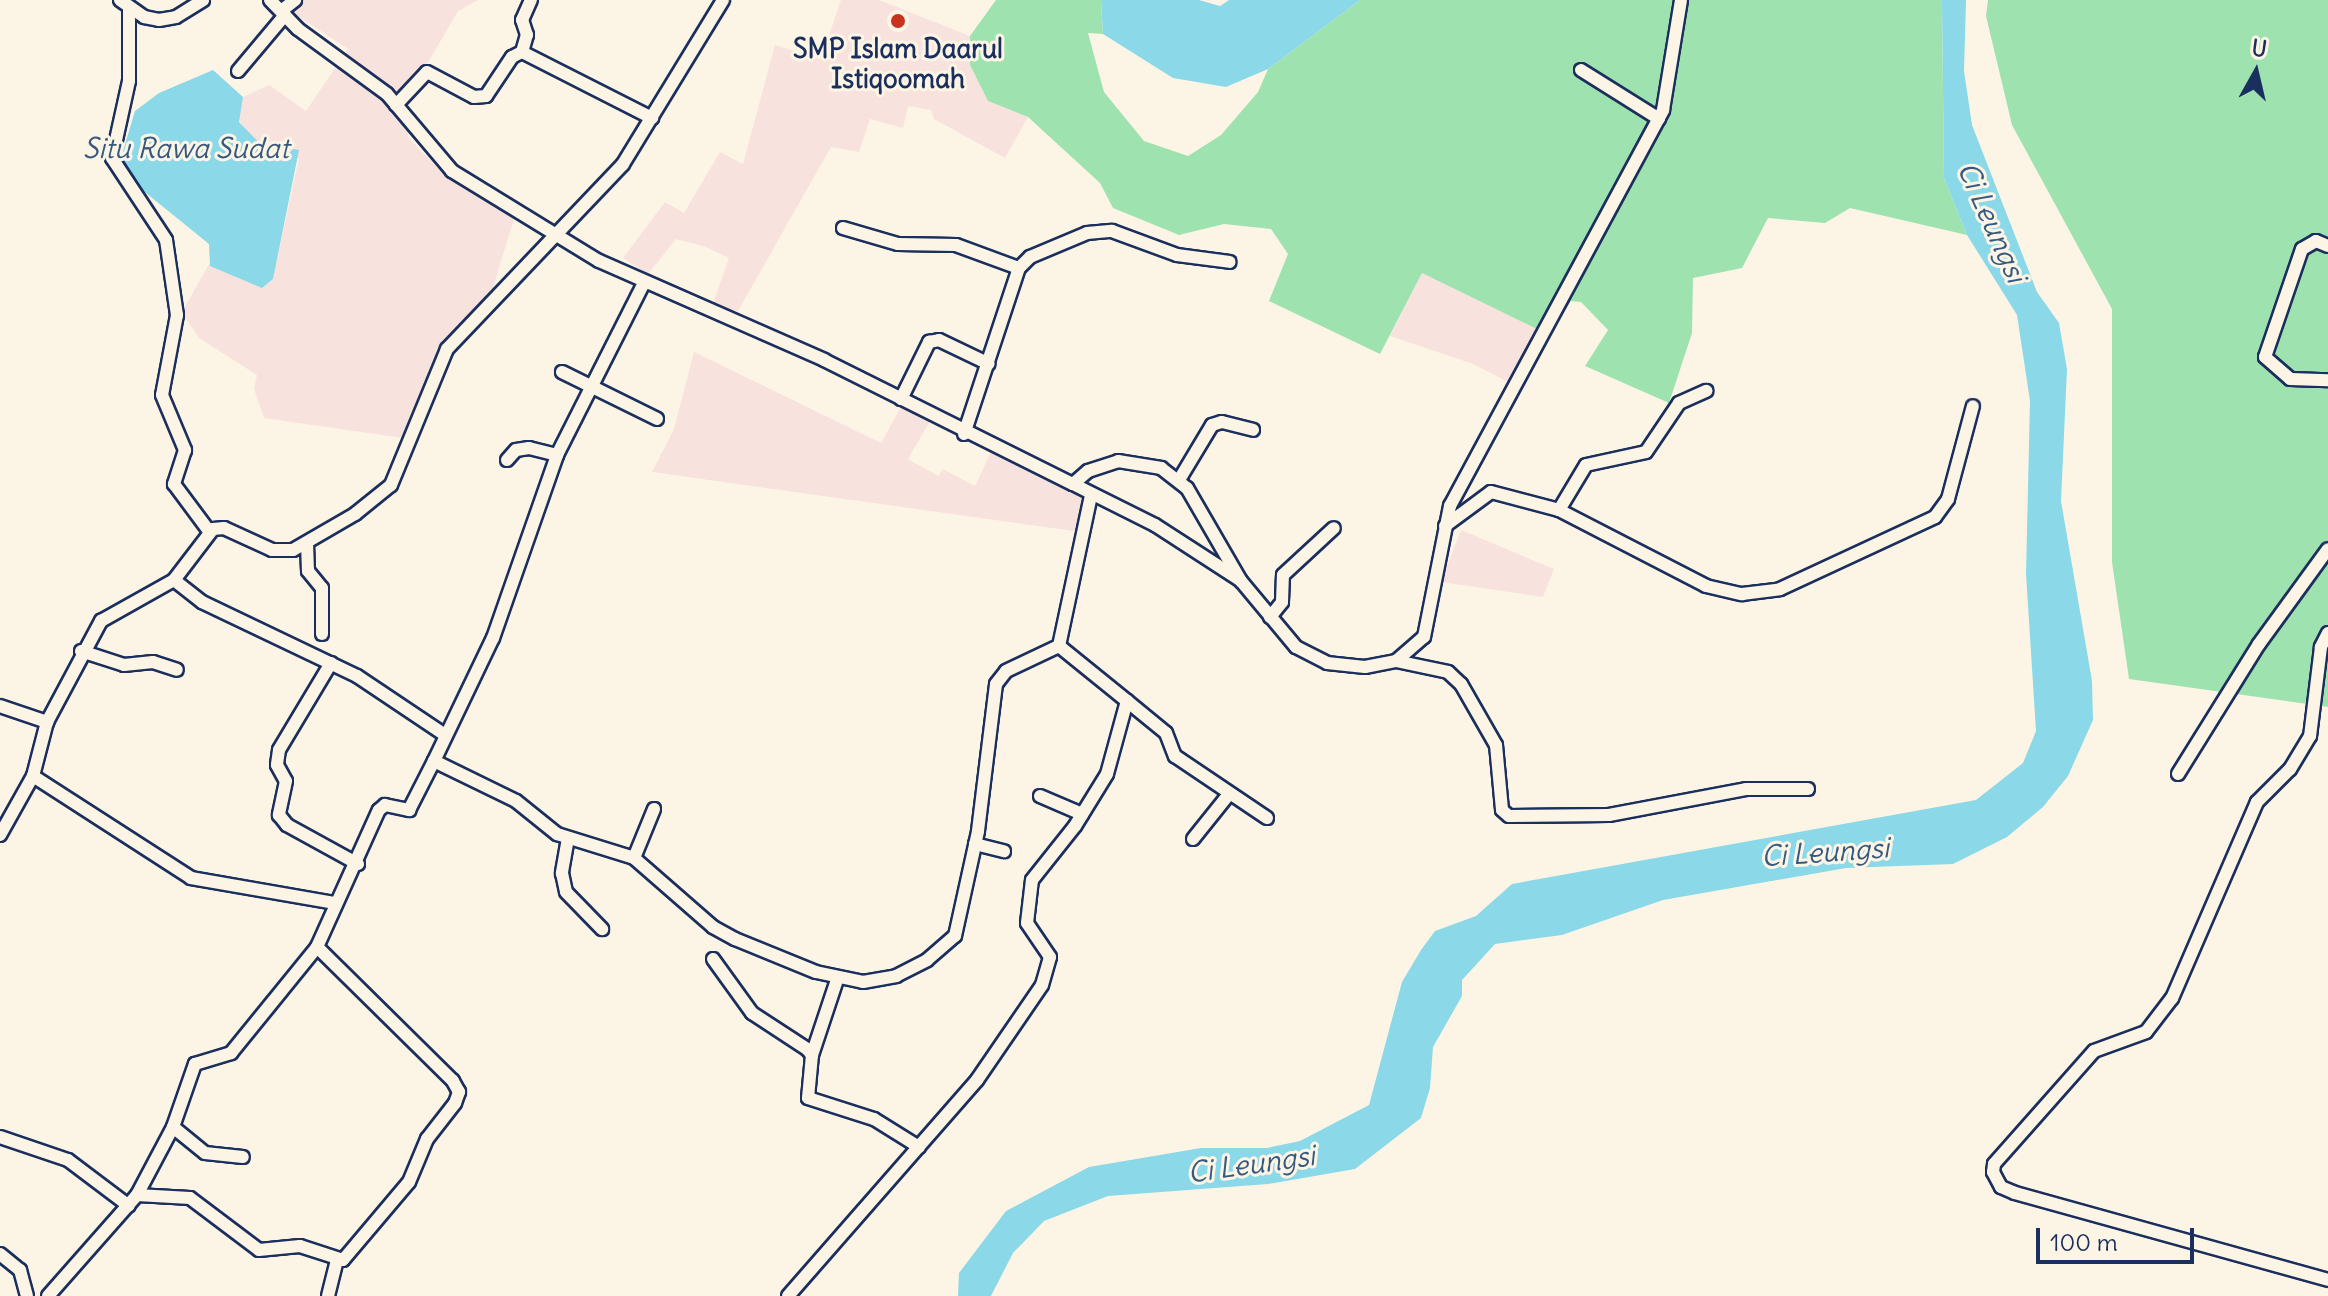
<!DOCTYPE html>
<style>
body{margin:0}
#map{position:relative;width:2328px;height:1296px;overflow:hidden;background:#fcf5e5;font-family:Delius,sans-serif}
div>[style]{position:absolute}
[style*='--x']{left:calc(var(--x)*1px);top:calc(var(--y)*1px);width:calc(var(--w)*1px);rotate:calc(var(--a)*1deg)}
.built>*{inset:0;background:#f8e2dd}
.green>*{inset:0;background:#9ee3af}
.water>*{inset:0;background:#8ad8e8}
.roads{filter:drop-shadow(2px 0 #1b2f5e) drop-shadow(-2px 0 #1b2f5e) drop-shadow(0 2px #1b2f5e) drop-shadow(0 -2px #1b2f5e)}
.minor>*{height:12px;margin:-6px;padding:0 6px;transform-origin:6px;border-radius:6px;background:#fcf5e5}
.dots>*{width:22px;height:22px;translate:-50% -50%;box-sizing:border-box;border:4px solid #fcf5e5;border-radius:50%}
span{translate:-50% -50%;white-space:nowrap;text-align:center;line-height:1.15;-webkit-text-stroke:6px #fcf5e5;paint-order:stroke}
.poi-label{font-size:26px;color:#1b2f5e;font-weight:700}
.water-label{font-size:28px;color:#375980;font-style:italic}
.north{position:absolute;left:2216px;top:32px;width:80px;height:80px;-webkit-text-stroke:6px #fcf5e5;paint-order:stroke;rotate:8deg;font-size:22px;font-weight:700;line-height:32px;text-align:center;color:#1b2f5e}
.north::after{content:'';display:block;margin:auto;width:28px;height:36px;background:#1b2f5e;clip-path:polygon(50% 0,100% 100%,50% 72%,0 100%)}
.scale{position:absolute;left:2036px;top:1228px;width:158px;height:36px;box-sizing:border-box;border:4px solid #1b2f5e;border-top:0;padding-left:10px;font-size:24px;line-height:28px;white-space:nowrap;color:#1b2f5e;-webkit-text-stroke:6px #fcf5e5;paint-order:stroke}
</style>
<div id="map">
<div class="built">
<div style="clip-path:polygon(300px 0,478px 0,458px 11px,408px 97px,408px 137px,446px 177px,515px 216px,490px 297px,444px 343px,410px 439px,264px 418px,254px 389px,257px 375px,199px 338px,182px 312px,209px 264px,273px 278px,299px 158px,278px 161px,244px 128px,238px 118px,243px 97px,269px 85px,306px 111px,348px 49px,290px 11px)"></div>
<div style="clip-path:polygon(841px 0,879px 0,970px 36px,970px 65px,988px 101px,1028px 117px,1005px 158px,934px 119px,931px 110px,908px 106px,903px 128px,870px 119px,859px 152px,831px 147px,738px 311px,712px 306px,729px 258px,706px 247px,676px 239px,648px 274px,623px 258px,665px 202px,684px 213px,720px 152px,743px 164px,775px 45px,821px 59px)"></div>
<div style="clip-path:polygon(1422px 273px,1549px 335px,1514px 385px,1473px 364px,1390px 336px)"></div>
<div style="clip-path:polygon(694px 352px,881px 443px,902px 405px,930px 421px,908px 459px,938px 476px,943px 469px,975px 486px,991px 452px,1077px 488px,1087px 503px,1081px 532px,652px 472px,674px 429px)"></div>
<div style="clip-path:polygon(1461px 530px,1554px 569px,1543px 597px,1441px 582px)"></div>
</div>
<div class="green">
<div style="clip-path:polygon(996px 0,1101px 0,1103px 34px,1088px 33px,1104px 92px,1144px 141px,1188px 156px,1221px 135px,1258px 92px,1268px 69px,1360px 0,1942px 0,1944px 178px,1967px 235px,1850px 208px,1825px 223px,1768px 218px,1742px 268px,1693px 278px,1692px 333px,1669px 403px,1585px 366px,1608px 330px,1581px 302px,1571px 301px,1549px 335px,1422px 273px,1380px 354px,1269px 301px,1288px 254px,1271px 229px,1224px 224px,1179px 235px,1113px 208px,1100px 183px,1028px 117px,988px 101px,970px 65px,970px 36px)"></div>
<div style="clip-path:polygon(1988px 0,2328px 0,2328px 707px,2129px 679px,2112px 562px,2112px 309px,2012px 125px,1986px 16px)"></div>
</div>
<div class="water">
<div style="clip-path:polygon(1101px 0,1199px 0,1220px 6px,1229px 0,1360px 0,1268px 69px,1226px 87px,1173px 78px,1103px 34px)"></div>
<div style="clip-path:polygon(1942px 0,1966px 0,1964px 71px,1972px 125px,2037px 292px,2059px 323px,2067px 369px,2061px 501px,2092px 681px,2093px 720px,2068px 776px,2043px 807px,2007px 837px,1953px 864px,1846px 868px,1663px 900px,1562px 935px,1495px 944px,1462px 980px,1462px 996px,1433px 1047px,1430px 1088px,1421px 1118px,1355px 1169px,1268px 1184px,1108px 1196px,1044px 1221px,1013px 1253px,991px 1296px,958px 1296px,959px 1273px,1006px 1211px,1089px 1167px,1201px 1148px,1267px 1148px,1300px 1141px,1369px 1105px,1402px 982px,1421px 950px,1435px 931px,1476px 916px,1512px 884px,1976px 800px,2023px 763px,2036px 731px,2026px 574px,2030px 401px,2017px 315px,1967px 235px,1944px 178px)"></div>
<div style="clip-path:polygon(213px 70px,243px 97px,239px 122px,274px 158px,282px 161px,293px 149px,299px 150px,273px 279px,262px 288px,210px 266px,209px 244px,130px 180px,120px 161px,135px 111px,159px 93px)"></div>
</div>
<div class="roads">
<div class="minor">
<div style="--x:120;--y:0;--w:29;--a:35"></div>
<div style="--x:144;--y:17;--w:15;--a:11"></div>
<div style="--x:159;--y:20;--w:17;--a:-10"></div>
<div style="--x:176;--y:17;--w:32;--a:-32"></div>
<div style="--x:270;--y:0;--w:40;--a:46"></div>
<div style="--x:298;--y:29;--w:110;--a:36.1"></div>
<div style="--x:387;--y:94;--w:101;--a:49.8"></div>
<div style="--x:452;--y:171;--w:172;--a:31.5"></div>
<div style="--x:599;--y:261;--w:246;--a:23.7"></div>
<div style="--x:824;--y:360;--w:278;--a:26.5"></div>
<div style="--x:1073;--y:484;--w:20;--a:-41"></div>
<div style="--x:1088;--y:471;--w:32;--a:-18"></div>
<div style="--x:1118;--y:461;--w:44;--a:9.2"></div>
<div style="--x:1161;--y:468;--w:33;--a:38"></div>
<div style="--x:1187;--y:488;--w:108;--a:59.9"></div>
<div style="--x:1241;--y:581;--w:86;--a:50.2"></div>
<div style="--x:1296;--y:647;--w:35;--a:27"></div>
<div style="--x:1327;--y:663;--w:38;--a:6"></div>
<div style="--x:1365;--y:667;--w:32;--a:-11"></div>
<div style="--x:1396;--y:661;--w:37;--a:-41"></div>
<div style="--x:1424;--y:637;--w:134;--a:-78.8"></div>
<div style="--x:1450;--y:506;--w:450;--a:-61.7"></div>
<div style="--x:1663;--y:110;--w:111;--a:-80.7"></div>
<div style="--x:129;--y:7;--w:74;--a:90"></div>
<div style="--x:129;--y:81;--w:79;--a:102.4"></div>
<div style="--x:112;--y:158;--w:98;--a:56.6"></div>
<div style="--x:166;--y:240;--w:76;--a:81.7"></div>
<div style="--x:177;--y:315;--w:81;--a:100.6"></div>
<div style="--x:162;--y:395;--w:60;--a:67.3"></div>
<div style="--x:185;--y:450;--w:36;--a:108"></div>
<div style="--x:174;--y:484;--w:59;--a:53.3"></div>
<div style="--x:281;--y:11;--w:18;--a:-38"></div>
<div style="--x:522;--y:52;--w:18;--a:-74"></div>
<div style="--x:527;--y:35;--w:16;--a:-108"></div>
<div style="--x:522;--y:20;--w:22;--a:-66"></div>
<div style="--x:1581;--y:70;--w:92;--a:32.1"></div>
<div style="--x:238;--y:71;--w:73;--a:-50"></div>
<div style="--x:396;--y:105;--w:45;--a:-46.8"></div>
<div style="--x:427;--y:72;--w:53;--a:28"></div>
<div style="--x:474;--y:97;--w:12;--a:-5"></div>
<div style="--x:486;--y:96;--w:47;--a:-56.3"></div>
<div style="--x:512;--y:57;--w:11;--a:-27"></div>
<div style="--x:522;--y:52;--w:146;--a:26.9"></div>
<div style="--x:843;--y:228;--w:57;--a:16.2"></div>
<div style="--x:898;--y:244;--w:58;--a:1"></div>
<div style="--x:956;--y:245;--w:67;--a:20.1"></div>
<div style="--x:2328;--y:246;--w:13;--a:-157"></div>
<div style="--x:2316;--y:241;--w:16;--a:150"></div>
<div style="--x:2302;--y:249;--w:114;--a:108.9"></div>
<div style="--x:2265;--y:357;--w:33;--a:41"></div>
<div style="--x:2290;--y:379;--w:38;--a:2"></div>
<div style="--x:562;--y:372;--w:106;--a:26.3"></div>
<div style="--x:901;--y:399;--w:64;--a:-63.8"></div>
<div style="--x:929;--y:342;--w:10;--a:-11"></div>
<div style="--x:939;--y:340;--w:55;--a:25.6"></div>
<div style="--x:964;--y:434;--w:175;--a:-71.7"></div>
<div style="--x:1019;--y:268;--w:16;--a:-45"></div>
<div style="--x:1030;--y:257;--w:62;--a:-22.8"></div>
<div style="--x:1087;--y:233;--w:25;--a:-5"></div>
<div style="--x:1112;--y:231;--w:69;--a:20.3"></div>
<div style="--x:1177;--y:255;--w:53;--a:7.5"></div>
<div style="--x:507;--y:460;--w:13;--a:-48"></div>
<div style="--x:516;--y:450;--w:13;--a:-9"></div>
<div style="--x:529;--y:448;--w:29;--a:14"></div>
<div style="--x:1179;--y:480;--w:64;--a:-59"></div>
<div style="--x:1212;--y:425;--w:10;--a:-17"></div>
<div style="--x:1222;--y:422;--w:32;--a:14"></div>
<div style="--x:1073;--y:484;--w:92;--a:26.6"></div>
<div style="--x:1155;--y:525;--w:101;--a:32.9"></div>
<div style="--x:1559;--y:510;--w:165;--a:27.3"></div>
<div style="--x:1706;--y:586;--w:37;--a:13"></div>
<div style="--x:1742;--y:594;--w:38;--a:-7"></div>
<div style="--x:1780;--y:589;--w:171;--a:-24.9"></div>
<div style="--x:1935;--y:517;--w:22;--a:-54"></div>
<div style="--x:1948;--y:499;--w:96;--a:-75"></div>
<div style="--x:1445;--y:526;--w:57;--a:-36.5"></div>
<div style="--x:1491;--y:492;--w:70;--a:14.8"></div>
<div style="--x:1559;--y:510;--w:52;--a:-59"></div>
<div style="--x:1586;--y:465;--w:61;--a:-12.2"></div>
<div style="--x:1646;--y:452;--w:59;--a:-56"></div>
<div style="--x:1679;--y:403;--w:30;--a:-24"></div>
<div style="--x:307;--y:543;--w:28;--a:88"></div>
<div style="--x:308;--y:571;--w:22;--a:51"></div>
<div style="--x:322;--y:588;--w:46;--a:90"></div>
<div style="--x:174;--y:580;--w:36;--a:38"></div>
<div style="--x:202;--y:602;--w:172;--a:25.5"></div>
<div style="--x:357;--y:676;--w:106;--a:33.8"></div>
<div style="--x:1270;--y:617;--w:19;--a:-51"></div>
<div style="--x:1282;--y:602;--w:27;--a:-88"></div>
<div style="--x:1283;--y:575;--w:69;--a:-42.7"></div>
<div style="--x:2328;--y:633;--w:16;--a:117"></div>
<div style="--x:2321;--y:647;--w:90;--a:97"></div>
<div style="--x:2310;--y:736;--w:39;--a:121"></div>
<div style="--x:2290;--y:769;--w:47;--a:135"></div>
<div style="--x:2257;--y:802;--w:214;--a:113.4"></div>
<div style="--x:2172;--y:998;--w:43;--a:127.4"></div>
<div style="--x:2146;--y:1032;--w:55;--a:159.9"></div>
<div style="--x:2094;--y:1051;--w:151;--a:131.5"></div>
<div style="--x:1994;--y:1164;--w:8;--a:97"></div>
<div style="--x:1993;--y:1172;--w:17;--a:62"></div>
<div style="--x:2001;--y:1187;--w:15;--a:23"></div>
<div style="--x:2015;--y:1193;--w:325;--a:15.5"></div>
<div style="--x:81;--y:651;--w:45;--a:18"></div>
<div style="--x:124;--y:665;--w:29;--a:-6"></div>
<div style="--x:153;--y:662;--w:25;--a:18"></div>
<div style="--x:1396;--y:661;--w:53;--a:11.9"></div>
<div style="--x:1448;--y:672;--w:18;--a:43"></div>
<div style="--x:1461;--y:684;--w:70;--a:60.2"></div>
<div style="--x:1496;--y:745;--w:65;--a:84.7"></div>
<div style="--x:1502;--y:810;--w:9;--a:41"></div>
<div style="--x:1509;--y:816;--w:100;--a:-0.6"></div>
<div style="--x:1609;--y:815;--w:139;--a:-10.7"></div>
<div style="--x:1746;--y:789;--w:62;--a:0"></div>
<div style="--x:331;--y:663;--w:101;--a:120.9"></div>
<div style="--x:279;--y:750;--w:15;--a:98"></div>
<div style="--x:277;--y:765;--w:18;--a:61"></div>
<div style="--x:286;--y:781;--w:35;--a:102"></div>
<div style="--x:279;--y:815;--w:13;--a:51"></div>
<div style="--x:287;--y:825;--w:81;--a:28.8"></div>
<div style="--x:1127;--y:701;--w:50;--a:39.4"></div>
<div style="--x:1166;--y:733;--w:25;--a:69"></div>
<div style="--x:1175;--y:756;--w:111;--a:34"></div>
<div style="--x:0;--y:706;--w:50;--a:18.8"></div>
<div style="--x:434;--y:761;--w:91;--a:26"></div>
<div style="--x:516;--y:801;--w:53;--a:38.8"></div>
<div style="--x:557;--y:834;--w:81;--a:17.3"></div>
<div style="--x:634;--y:858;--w:105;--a:41.1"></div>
<div style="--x:713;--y:927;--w:25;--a:29"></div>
<div style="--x:735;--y:939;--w:87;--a:22.2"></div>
<div style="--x:816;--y:972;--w:48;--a:12"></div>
<div style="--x:863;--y:982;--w:34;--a:-10"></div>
<div style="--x:896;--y:976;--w:35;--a:-27"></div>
<div style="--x:927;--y:960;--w:37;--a:-41"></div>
<div style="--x:955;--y:936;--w:107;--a:-77.6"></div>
<div style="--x:978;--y:831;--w:148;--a:-83"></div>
<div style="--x:996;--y:684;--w:16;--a:-52"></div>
<div style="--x:1006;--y:671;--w:59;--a:-25.3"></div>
<div style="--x:1059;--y:646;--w:153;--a:-78"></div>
<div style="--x:2178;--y:774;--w:153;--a:-58.1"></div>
<div style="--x:2259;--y:644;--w:117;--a:-54"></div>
<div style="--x:33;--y:776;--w:188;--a:32.8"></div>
<div style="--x:191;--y:878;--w:145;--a:9.9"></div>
<div style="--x:1040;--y:796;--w:46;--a:23.2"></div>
<div style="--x:0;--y:835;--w:68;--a:-60.8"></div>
<div style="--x:33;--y:776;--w:56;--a:-75.5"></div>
<div style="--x:47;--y:722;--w:115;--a:-61.9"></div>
<div style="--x:101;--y:621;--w:84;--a:-29.3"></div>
<div style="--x:174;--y:580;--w:64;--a:-52.6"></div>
<div style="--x:213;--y:529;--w:11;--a:-5"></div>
<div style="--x:224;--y:528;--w:53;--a:24.6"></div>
<div style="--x:272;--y:550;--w:21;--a:0"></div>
<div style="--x:293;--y:550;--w:72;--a:-30.1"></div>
<div style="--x:355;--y:514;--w:46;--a:-38.9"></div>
<div style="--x:391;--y:485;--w:147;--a:-67.6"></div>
<div style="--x:447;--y:349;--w:255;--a:-46.4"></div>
<div style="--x:623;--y:164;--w:192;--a:-58.6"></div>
<div style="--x:568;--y:838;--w:36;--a:100"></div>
<div style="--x:562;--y:873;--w:19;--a:78"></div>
<div style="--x:566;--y:892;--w:52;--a:45.8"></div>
<div style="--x:1193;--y:839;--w:58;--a:-51.3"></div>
<div style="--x:975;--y:844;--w:30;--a:14"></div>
<div style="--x:634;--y:858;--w:53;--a:-67.8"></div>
<div style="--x:713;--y:959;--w:67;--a:54.2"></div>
<div style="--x:752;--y:1013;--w:66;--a:33.2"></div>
<div style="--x:807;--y:1049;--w:8;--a:50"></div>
<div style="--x:812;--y:1055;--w:43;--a:95.3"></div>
<div style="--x:808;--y:1098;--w:69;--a:17.7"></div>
<div style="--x:874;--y:1119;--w:53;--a:31.9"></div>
<div style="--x:812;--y:1055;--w:82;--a:-71.6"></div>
<div style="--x:173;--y:1127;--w:41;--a:39.1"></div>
<div style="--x:205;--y:1153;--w:38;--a:6"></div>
<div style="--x:0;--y:1137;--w:72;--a:18.7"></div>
<div style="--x:68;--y:1160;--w:76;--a:37"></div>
<div style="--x:137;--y:1195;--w:53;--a:3.2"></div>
<div style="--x:190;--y:1198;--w:86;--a:37"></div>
<div style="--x:259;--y:1250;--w:41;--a:-5.6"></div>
<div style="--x:300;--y:1246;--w:45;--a:18"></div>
<div style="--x:343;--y:1260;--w:102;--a:-49.8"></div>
<div style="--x:409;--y:1182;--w:47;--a:-67.3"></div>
<div style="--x:427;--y:1139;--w:46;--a:-52.1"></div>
<div style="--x:455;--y:1103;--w:12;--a:-70"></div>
<div style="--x:459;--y:1092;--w:13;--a:-119"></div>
<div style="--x:453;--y:1081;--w:191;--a:-135.4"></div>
<div style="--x:317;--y:947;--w:150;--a:-65.7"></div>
<div style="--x:379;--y:810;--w:8;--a:-40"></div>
<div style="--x:385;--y:805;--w:25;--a:12"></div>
<div style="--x:409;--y:810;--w:55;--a:-63"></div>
<div style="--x:434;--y:761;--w:136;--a:-64.4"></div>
<div style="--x:493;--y:638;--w:194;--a:-70.7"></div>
<div style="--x:557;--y:455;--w:193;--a:-63.2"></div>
<div style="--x:0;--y:1254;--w:26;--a:39"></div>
<div style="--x:20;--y:1270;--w:27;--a:75"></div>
<div style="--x:48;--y:1296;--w:135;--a:-48.6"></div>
<div style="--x:137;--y:1195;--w:77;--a:-62.1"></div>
<div style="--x:173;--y:1127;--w:67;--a:-70.8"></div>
<div style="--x:195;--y:1064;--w:38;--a:-17"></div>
<div style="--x:231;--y:1053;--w:136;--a:-50.9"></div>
<div style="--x:328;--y:1296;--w:37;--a:-76"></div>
<div style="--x:788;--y:1296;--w:287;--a:-48.8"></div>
<div style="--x:977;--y:1080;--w:115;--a:-55.6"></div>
<div style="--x:1042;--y:985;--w:29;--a:-74"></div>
<div style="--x:1050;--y:957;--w:41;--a:-124.1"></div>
<div style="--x:1027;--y:923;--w:43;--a:-83.4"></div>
<div style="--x:1032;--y:880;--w:69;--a:-51.5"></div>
<div style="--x:1075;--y:826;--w:61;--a:-58.4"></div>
<div style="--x:1107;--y:774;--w:76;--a:-74.7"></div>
<div style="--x:1127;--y:701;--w:87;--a:-141"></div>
</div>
</div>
<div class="dots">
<div style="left:898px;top:21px;background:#c8321e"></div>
</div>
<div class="poi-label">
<span style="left:898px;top:64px">SMP Islam Daarul<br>Istiqoomah</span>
</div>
<div class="water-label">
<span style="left:186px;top:148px">Situ Rawa Sudat</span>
<span style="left:1992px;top:222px;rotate:66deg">Ci Leungsi</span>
<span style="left:1825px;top:852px;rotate:-4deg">Ci Leungsi</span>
<span style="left:1251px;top:1164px;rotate:-8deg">Ci Leungsi</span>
</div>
<div class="north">U</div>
<div class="scale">100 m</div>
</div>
